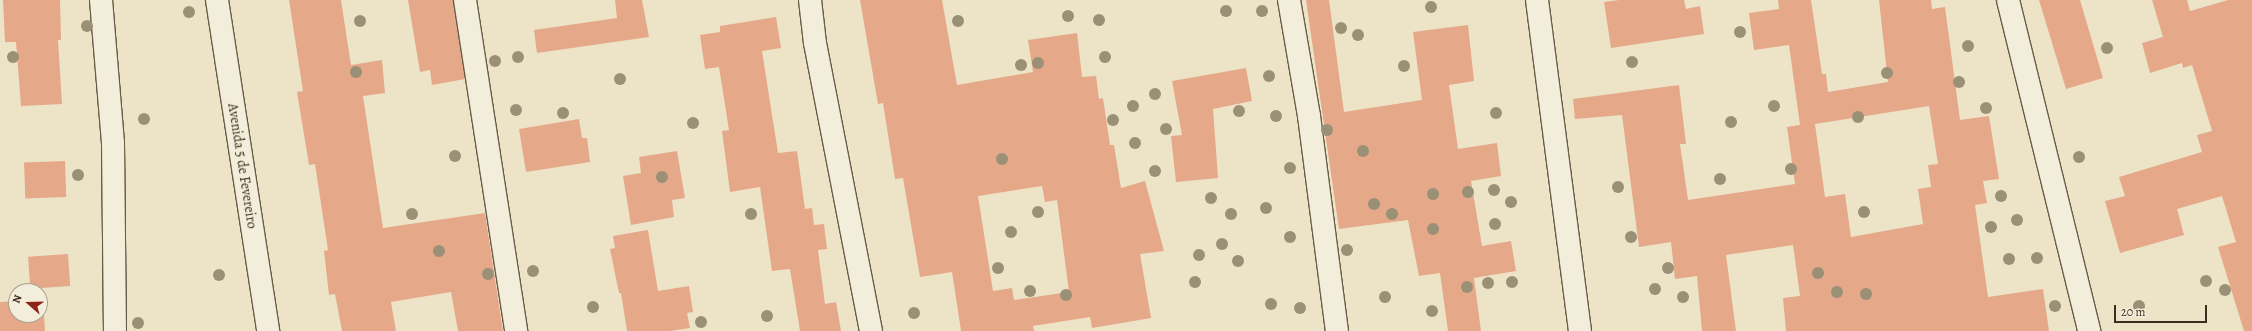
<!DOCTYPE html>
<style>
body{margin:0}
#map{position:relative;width:2252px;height:331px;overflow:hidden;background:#ede4c8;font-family:Alegreya,serif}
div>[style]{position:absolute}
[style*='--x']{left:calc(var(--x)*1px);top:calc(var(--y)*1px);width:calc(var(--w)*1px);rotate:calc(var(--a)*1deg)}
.building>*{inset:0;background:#e5a889;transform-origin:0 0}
.roads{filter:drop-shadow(1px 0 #685c47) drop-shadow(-1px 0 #685c47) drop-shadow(0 1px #685c47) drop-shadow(0 -1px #685c47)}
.street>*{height:22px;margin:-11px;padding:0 11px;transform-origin:11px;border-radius:11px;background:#f3eddb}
.secondary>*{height:22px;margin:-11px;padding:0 11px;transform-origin:11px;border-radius:11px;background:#f3eddb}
.trees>*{width:12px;height:12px;margin:-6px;border-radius:50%;background:#9a9076}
span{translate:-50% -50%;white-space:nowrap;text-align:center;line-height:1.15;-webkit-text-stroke:3px #f3eddb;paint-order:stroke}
.street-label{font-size:14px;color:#3c2e1c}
.north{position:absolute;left:8px;top:283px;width:40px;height:40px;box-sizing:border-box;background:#f3eddb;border:1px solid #aaa18f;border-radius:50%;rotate:290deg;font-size:11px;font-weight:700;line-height:16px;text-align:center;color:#3c2e1c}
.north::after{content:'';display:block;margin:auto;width:14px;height:18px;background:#8f2418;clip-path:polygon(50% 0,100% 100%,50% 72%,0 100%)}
.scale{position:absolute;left:2114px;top:305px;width:93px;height:18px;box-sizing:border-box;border:2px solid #3c2e1c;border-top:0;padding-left:5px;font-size:12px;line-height:14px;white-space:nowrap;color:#3c2e1c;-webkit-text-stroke:3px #f3eddb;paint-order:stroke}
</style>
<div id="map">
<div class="building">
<div style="clip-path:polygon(3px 0,60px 0,61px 40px,58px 40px,62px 104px,21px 106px,16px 42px,5px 42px)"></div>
<div style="clip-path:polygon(289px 0,341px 0,351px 65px,382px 60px,385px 93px,363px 96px,383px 228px,485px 213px,503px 331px,458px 331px,451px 292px,391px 302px,396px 331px,342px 331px,335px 294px,329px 295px,324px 251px,328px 250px,315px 164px,309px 165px,297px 92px,303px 91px)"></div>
<div style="clip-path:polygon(408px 0,453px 0,465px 79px,432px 85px,430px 70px,420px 72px)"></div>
<div style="clip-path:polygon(615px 0,642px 0,649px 37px,537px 53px,534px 30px,617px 18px)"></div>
<div style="clip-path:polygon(evenodd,860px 0,942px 0,957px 85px,1033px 72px,1028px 40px,1077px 33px,1082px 77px,1096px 76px,1099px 99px,1103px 98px,1110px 145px,1114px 145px,1121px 188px,1145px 181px,1164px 251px,1140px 254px,1151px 318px,1092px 328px,1090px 317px,1033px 326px,1034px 331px,961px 331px,952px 272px,920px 277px,903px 178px,895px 179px,883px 103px,878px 104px,860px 0,1042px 186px,1045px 202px,1057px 200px,1069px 292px,1014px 300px,1012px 288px,993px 291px,978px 196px,1042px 186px)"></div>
<div style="clip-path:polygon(1306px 0,1329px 0,1344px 112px,1422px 100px,1413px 32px,1468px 25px,1474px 81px,1449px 85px,1458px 149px,1497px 143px,1501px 176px,1471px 181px,1482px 246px,1511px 241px,1516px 271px,1474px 278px,1481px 331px,1448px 331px,1440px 273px,1419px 276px,1408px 220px,1339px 229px)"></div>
<div style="clip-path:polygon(1619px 0,1684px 0,1686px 9px,1700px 6px,1704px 34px,1611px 48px,1604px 2px)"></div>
<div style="clip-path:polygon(evenodd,1778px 0,1811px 0,1822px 74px,1826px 74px,1828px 92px,1888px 82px,1879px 0,1931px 0,1932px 9px,1945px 7px,1960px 120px,1989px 116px,1999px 179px,1983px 181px,1987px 203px,1975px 205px,1988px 297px,2043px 289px,2049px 331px,1786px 331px,1783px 298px,1800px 296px,1793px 245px,1726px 255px,1736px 331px,1702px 331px,1697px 276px,1675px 279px,1671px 242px,1639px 247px,1622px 115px,1575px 119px,1573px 99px,1679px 85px,1686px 144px,1680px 144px,1688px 200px,1795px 184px,1787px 127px,1800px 125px,1789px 45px,1754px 50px,1749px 13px,1779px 9px,1778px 0,1929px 106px,1938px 164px,1928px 165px,1931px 187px,1918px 189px,1923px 224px,1851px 237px,1845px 194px,1825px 197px,1815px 124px,1929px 106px)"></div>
<div style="clip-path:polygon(2039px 0,2080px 0,2103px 78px,2066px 89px)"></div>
<div style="clip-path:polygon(2152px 0,2187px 0,2190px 11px,2228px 0,2252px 0,2252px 331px,2244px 331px,2218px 247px,2236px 242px,2222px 196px,2177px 209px,2184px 235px,2120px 253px,2105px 201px,2125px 196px,2119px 177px,2202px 152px,2197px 135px,2212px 131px,2192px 65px,2183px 68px,2182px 63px,2150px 73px,2142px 43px,2163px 37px)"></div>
<div style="clip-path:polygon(776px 17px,781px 48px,762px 51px,778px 153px,797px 151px,805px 209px,812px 208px,814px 225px,824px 224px,827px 249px,818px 250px,825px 304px,836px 302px,841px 331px,800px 331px,790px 269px,772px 271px,760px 187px,730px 192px,722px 131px,729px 130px,719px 67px,705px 69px,700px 35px,720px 32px,720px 26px)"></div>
<div style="clip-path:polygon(1246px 68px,1252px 101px,1213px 109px,1218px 178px,1176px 182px,1171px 136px,1182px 135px,1172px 81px)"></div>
<div style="clip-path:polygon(579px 119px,582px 138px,587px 138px,590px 162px,526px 172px,519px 129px)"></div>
<div style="clip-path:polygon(677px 151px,685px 198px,672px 200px,674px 217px,631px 225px,623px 176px,641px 173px,639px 157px)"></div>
<div style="left:65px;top:161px;width:36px;height:41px;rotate:88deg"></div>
<div style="clip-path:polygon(648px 230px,658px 291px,689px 286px,693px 312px,687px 313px,690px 328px,670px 331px,627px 331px,621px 293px,619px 293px,610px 249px,615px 248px,613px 236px)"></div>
<div style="left:68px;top:254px;width:32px;height:40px;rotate:86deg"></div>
<div style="clip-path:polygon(40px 299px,43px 299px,45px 331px,0 331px,0 302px,16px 301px,16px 315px,40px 315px)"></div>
</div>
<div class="roads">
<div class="street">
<div style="--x:101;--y:0;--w:144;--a:85.2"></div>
<div style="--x:113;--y:143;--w:188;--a:89.4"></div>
<div style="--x:465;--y:0;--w:335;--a:81.2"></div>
<div style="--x:810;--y:0;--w:43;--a:83.4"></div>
<div style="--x:815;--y:43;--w:293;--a:79"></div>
<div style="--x:1289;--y:0;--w:118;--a:80.2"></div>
<div style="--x:1309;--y:116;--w:217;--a:82.6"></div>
<div style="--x:1537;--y:0;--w:334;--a:82.6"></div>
<div style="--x:2008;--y:0;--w:341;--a:76.2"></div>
</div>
<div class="secondary">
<div style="--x:217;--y:0;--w:335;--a:81.2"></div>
</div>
</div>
<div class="trees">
<div style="left:1431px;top:7px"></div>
<div style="left:1226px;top:11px"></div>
<div style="left:1262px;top:11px"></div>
<div style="left:189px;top:12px"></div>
<div style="left:1068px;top:16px"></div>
<div style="left:1099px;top:20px"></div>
<div style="left:360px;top:21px"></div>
<div style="left:958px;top:21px"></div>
<div style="left:87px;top:26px"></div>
<div style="left:1341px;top:28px"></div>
<div style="left:1740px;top:32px"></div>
<div style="left:1358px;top:35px"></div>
<div style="left:1968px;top:46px"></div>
<div style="left:2107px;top:48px"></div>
<div style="left:13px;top:57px"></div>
<div style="left:518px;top:57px"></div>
<div style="left:1105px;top:57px"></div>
<div style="left:495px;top:61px"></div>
<div style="left:1632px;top:62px"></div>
<div style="left:1038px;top:63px"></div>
<div style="left:1021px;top:65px"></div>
<div style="left:1404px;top:66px"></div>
<div style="left:356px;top:72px"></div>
<div style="left:1887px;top:73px"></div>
<div style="left:1269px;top:76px"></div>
<div style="left:620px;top:79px"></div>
<div style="left:1959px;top:82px"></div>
<div style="left:1155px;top:94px"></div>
<div style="left:1133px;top:106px"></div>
<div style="left:1774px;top:106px"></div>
<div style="left:1986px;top:108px"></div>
<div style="left:516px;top:110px"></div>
<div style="left:1239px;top:111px"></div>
<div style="left:563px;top:113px"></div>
<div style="left:1496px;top:113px"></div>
<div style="left:1276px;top:116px"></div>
<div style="left:1858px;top:117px"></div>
<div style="left:144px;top:119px"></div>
<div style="left:1113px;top:120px"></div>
<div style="left:1731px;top:122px"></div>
<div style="left:693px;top:123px"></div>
<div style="left:1166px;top:129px"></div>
<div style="left:1327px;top:130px"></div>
<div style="left:1135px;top:143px"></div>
<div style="left:1363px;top:151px"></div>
<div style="left:455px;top:156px"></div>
<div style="left:2079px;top:157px"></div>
<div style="left:1002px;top:159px"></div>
<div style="left:1290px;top:168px"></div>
<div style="left:1791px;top:169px"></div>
<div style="left:1155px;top:171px"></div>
<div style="left:78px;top:175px"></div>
<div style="left:662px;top:177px"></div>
<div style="left:1720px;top:179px"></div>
<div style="left:1618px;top:187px"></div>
<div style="left:1494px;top:190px"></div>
<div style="left:1468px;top:192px"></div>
<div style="left:1433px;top:194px"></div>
<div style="left:2001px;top:196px"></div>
<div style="left:1211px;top:198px"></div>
<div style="left:1511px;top:202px"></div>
<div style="left:1374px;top:204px"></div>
<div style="left:1266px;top:208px"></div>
<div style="left:1038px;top:212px"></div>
<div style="left:1864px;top:212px"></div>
<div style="left:412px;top:214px"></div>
<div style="left:751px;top:214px"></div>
<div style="left:1231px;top:214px"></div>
<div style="left:1392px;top:214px"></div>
<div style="left:2017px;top:220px"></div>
<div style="left:1495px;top:224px"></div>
<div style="left:1991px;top:227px"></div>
<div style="left:1433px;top:229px"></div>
<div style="left:1011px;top:232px"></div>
<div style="left:1290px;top:237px"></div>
<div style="left:1631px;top:237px"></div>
<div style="left:1222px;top:244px"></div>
<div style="left:1347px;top:250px"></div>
<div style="left:439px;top:251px"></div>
<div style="left:1199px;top:255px"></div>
<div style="left:2037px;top:258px"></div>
<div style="left:2009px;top:259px"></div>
<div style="left:1238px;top:261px"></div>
<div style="left:998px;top:268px"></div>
<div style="left:1668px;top:268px"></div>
<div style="left:533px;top:271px"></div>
<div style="left:1818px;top:273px"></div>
<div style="left:488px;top:274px"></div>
<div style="left:219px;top:275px"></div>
<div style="left:2206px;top:281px"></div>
<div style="left:1195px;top:282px"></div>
<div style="left:1512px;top:282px"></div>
<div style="left:1488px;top:283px"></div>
<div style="left:1467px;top:287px"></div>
<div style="left:1655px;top:289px"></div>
<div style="left:2225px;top:290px"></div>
<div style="left:1030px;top:291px"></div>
<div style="left:1837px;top:292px"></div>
<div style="left:1866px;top:294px"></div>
<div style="left:1066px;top:295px"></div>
<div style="left:1385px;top:297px"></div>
<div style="left:1683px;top:297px"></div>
<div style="left:1271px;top:304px"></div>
<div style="left:2055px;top:306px"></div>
<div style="left:2139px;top:306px"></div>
<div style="left:593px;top:307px"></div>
<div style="left:1300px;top:308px"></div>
<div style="left:1432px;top:311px"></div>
<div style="left:914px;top:313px"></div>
<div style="left:767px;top:316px"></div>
<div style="left:701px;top:322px"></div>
<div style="left:138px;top:323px"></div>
</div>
<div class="street-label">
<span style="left:242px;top:166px;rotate:81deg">Avenida 5 de Fevereiro</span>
</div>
<div class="north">N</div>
<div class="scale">20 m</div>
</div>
